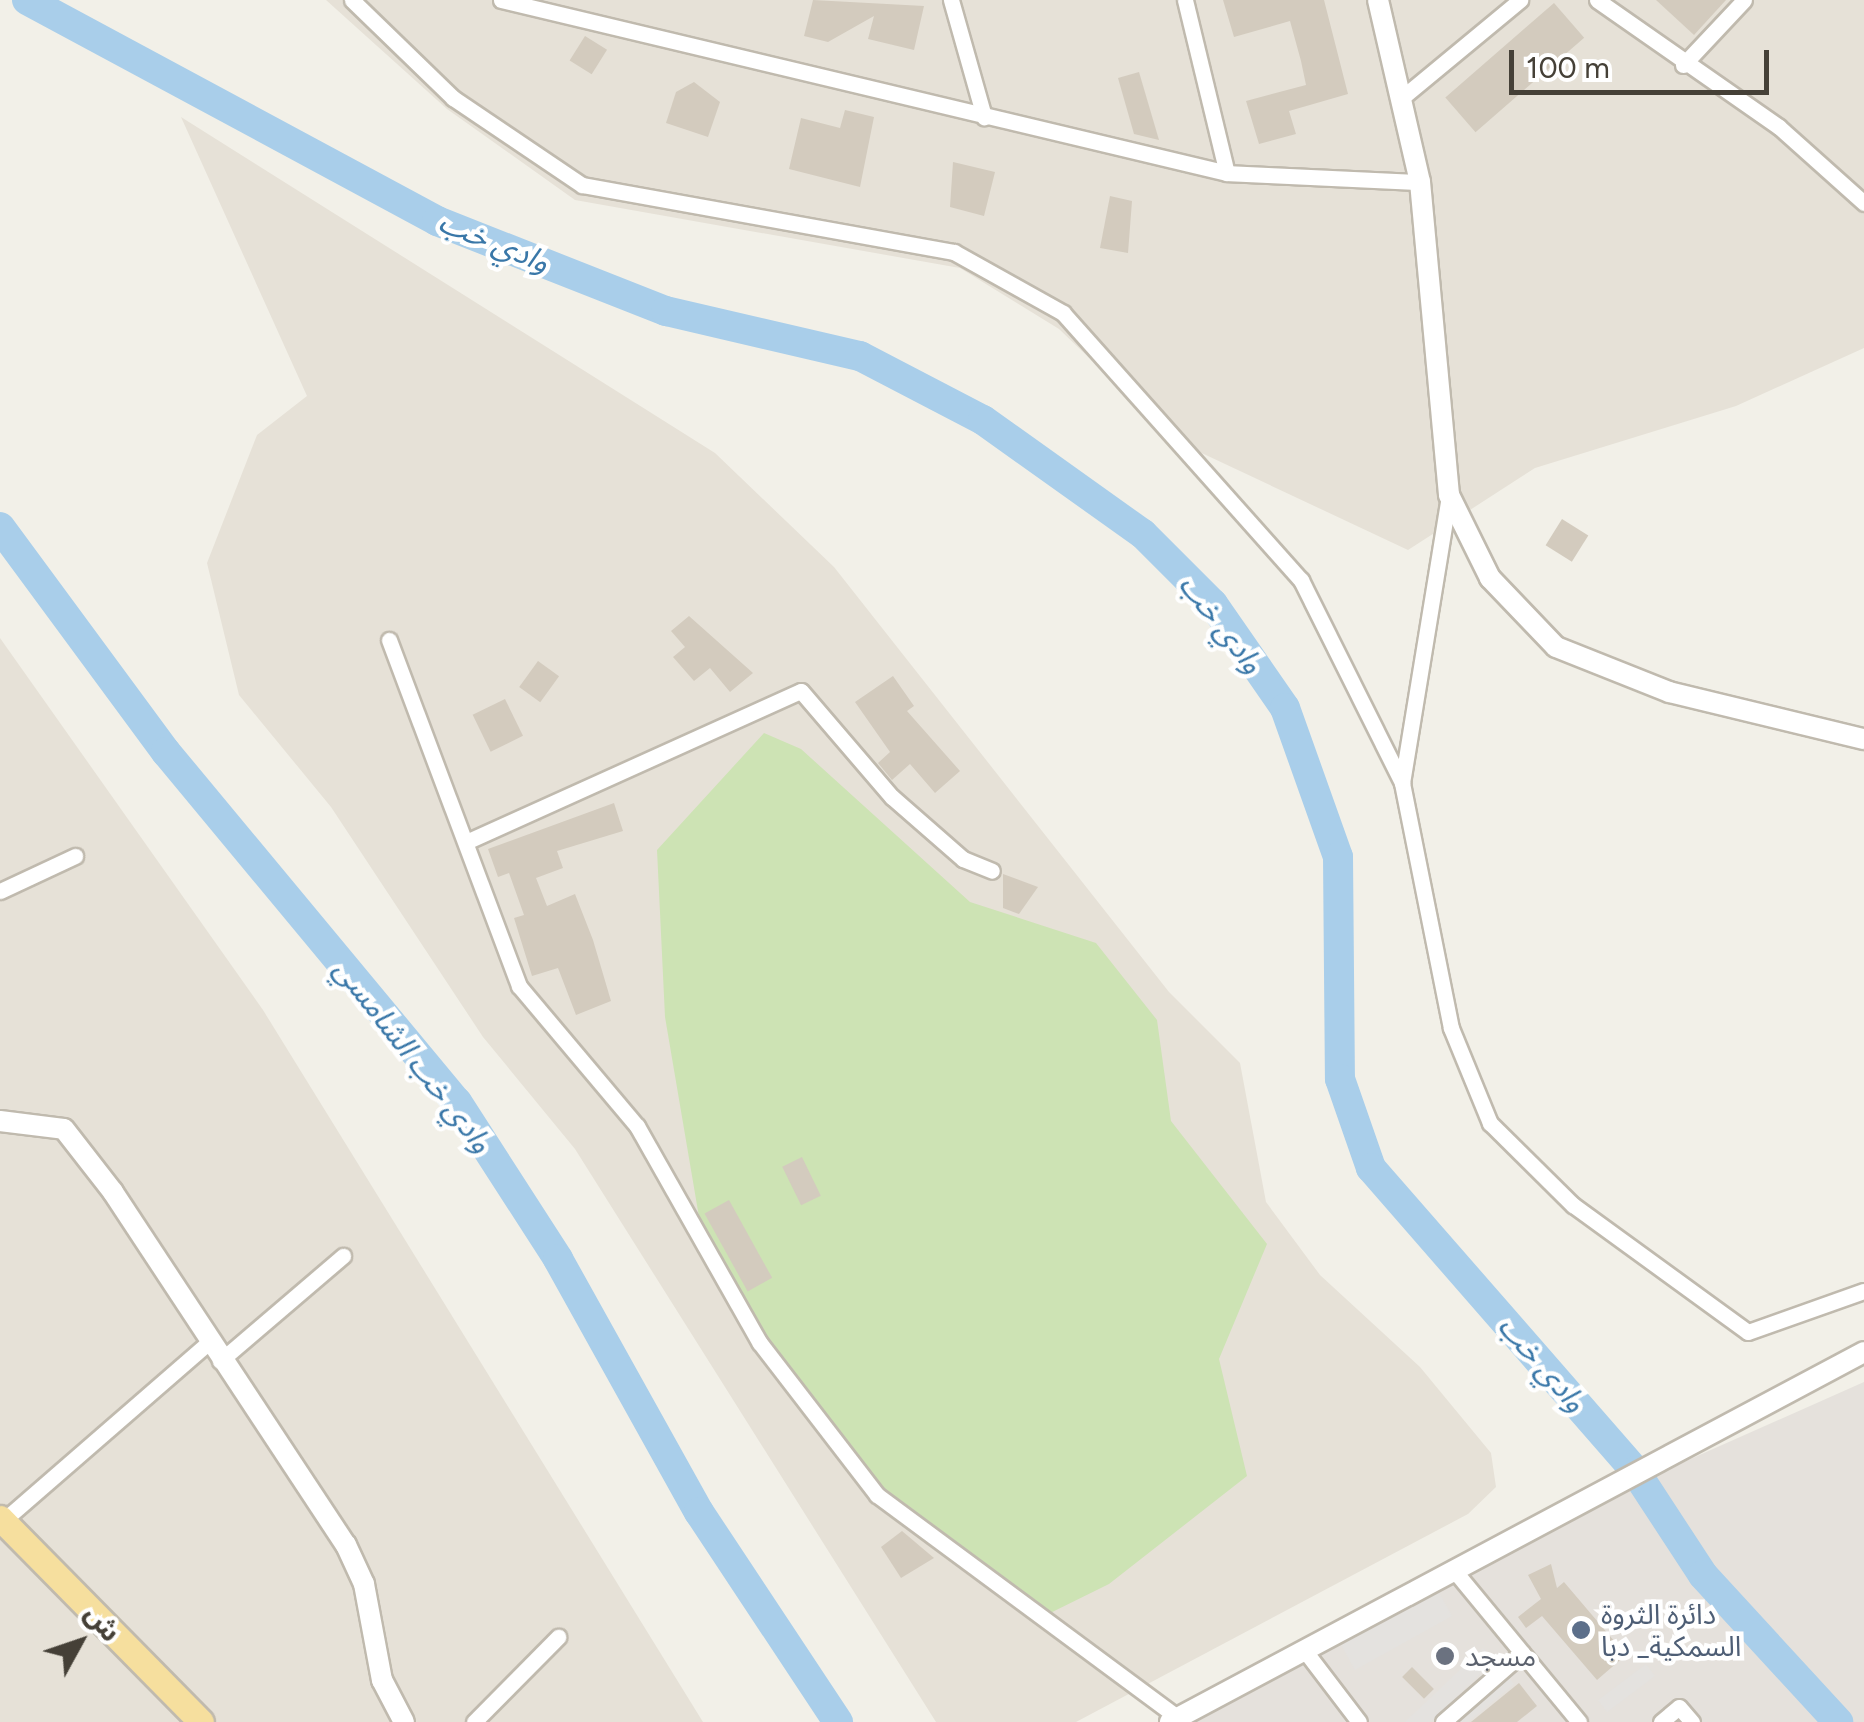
<!DOCTYPE html>
<meta charset="utf-8">
<style>
body{margin:0}
#map{position:relative;width:1864px;height:1722px;overflow:hidden;background:#f2f0e8;font-family:Figtree,"Noto Sans Arabic",sans-serif}
div>[style]{position:absolute}
[style*='--x']{left:calc(var(--x)*1px);top:calc(var(--y)*1px);width:calc(var(--w)*1px);rotate:calc(var(--a)*1deg)}
.residential>*{inset:0;background:#e6e1d7}
.industrial>*{inset:0;background:#e5e1dc}
.green>*{inset:0;background:#cde3b4}
.parking>*{inset:0;background:#e4e2df;transform-origin:0 0}
.river>*{height:30px;margin:-15px;padding:0 15px;transform-origin:15px;border-radius:15px;background:#a9ceea}
.building>*{inset:0;background:#d3cbbe;transform-origin:0 0}
.roads{filter:drop-shadow(2px 0 #c0baae) drop-shadow(-2px 0 #c0baae) drop-shadow(0 2px #c0baae) drop-shadow(0 -2px #c0baae)}
.minor>*{height:15px;margin:-7.5px;padding:0 7.5px;transform-origin:7.5px;border-radius:7.5px;background:#fff}
.tertiary>*{height:20px;margin:-10px;padding:0 10px;transform-origin:10px;border-radius:10px;background:#fff}
.primary>*{height:25px;margin:-12.5px;padding:0 12.5px;transform-origin:12.5px;border-radius:12.5px;background:#f6df9e}
.dots>*{width:28px;height:28px;translate:-50% -50%;box-sizing:border-box;border:5px solid #fff;border-radius:50%}
span{translate:-50% -50%;white-space:nowrap;text-align:center;line-height:1.15;-webkit-text-stroke:9px #fff;paint-order:stroke}
.service-label{font-size:28px;color:#4e5e75}
.left{translate:0 -50%;text-align:left}
.worship-label{font-size:28px;color:#5b616d}
.water-label{font-size:30px;color:#3977a8;font-style:italic}
.north{position:absolute;left:30px;top:1592px;width:100px;height:100px;-webkit-text-stroke:8px #fff;paint-order:stroke;rotate:50deg;font-size:28px;font-weight:700;line-height:40px;text-align:center;color:#454037}
.north::after{content:'';display:block;margin:auto;width:35px;height:45px;background:#454037;clip-path:polygon(50% 0,100% 100%,50% 72%,0 100%)}
.scale{position:absolute;left:1509px;top:50px;width:260px;height:45px;box-sizing:border-box;border:5px solid #454037;border-top:0;padding-left:12px;font-size:30px;line-height:35px;white-space:nowrap;color:#454037;-webkit-text-stroke:8px #fff;paint-order:stroke}
</style>
<div id="map">
<div class="residential">
<div style="clip-path:polygon(326px 0,1864px 0,1864px 348px,1736px 406px,1535px 468px,1408px 550px,1176px 441px,1059px 329px,960px 268px,575px 200px,447px 109px)"></div>
<div style="clip-path:polygon(181px 117px,715px 453px,834px 567px,1169px 992px,1240px 1063px,1266px 1202px,1320px 1275px,1420px 1367px,1491px 1453px,1496px 1487px,1468px 1514px,1076px 1722px,936px 1722px,575px 1149px,483px 1037px,331px 807px,239px 695px,207px 563px,257px 435px,307px 396px)"></div>
<div style="clip-path:polygon(0 638px,263px 1010px,703px 1722px,0 1722px)"></div>
</div>
<div class="industrial">
<div style="clip-path:polygon(1864px 1382px,1864px 1722px,1182px 1722px,1569px 1513px)"></div>
</div>
<div class="green">
<div style="clip-path:polygon(764px 733px,801px 749px,970px 902px,1096px 943px,1157px 1020px,1171px 1121px,1267px 1244px,1219px 1359px,1247px 1476px,1109px 1584px,1034px 1621px,869px 1495px,752px 1342px,699px 1217px,665px 1017px,657px 850px)"></div>
</div>
<div class="parking">
<div style="left:1437px;top:1589px;width:31px;height:111px;rotate:61deg"></div>
<div style="clip-path:polygon(1483px 1648px,1495px 1660px,1430px 1722px,1405px 1722px)"></div>
<div style="left:1646px;top:1664px;width:15px;height:60px;rotate:53deg"></div>
<div style="clip-path:polygon(1508px 1676px,1514px 1684px,1468px 1722px,1451px 1722px)"></div>
</div>
<div class="river">
<div style="--x:27;--y:0;--w:466;--a:28.3"></div>
<div style="--x:437;--y:221;--w:246;--a:21.5"></div>
<div style="--x:666;--y:311;--w:199;--a:13.1"></div>
<div style="--x:860;--y:356;--w:139;--a:27.5"></div>
<div style="--x:983;--y:420;--w:196;--a:35.5"></div>
<div style="--x:1143;--y:534;--w:99;--a:45"></div>
<div style="--x:1213;--y:604;--w:126;--a:55.3"></div>
<div style="--x:1285;--y:708;--w:158;--a:70.4"></div>
<div style="--x:1338;--y:857;--w:222;--a:89.5"></div>
<div style="--x:1340;--y:1079;--w:94;--a:70.8"></div>
<div style="--x:1371;--y:1168;--w:402;--a:48.9"></div>
<div style="--x:1635;--y:1471;--w:124;--a:56.8"></div>
<div style="--x:1703;--y:1575;--w:200;--a:47.4"></div>
<div style="--x:0;--y:527;--w:280;--a:53.6"></div>
<div style="--x:166;--y:752;--w:455;--a:50.3"></div>
<div style="--x:457;--y:1102;--w:187;--a:57.2"></div>
<div style="--x:558;--y:1259;--w:290;--a:60.9"></div>
<div style="--x:699;--y:1512;--w:252;--a:56.5"></div>
</div>
<div class="building">
<div style="clip-path:polygon(813px 0,924px 6px,914px 50px,868px 39px,874px 16px,828px 42px,804px 36px)"></div>
<div style="clip-path:polygon(1223px 0,1324px 0,1348px 94px,1289px 111px,1296px 134px,1259px 144px,1246px 101px,1306px 85px,1301px 61px,1290px 21px,1234px 37px)"></div>
<div style="clip-path:polygon(1656px 0,1726px 0,1694px 35px)"></div>
<div style="left:1554px;top:3px;width:46px;height:144px;rotate:49deg"></div>
<div style="left:585px;top:36px;width:26px;height:29px;rotate:32deg"></div>
<div style="clip-path:polygon(1139px 72px,1159px 140px,1134px 134px,1118px 78px)"></div>
<div style="clip-path:polygon(694px 82px,720px 102px,708px 137px,666px 123px,676px 92px)"></div>
<div style="clip-path:polygon(845px 110px,874px 117px,860px 187px,789px 169px,801px 118px,840px 128px)"></div>
<div style="clip-path:polygon(953px 162px,995px 172px,984px 216px,950px 207px)"></div>
<div style="clip-path:polygon(1110px 196px,1132px 201px,1128px 253px,1100px 248px)"></div>
<div style="left:1562px;top:519px;width:31px;height:31px;rotate:32deg"></div>
<div style="clip-path:polygon(689px 616px,753px 673px,730px 692px,710px 668px,694px 681px,673px 657px,685px 647px,671px 631px)"></div>
<div style="left:538px;top:661px;width:26px;height:32px;rotate:36deg"></div>
<div style="clip-path:polygon(893px 676px,914px 706px,907px 711px,960px 771px,935px 793px,910px 764px,892px 780px,878px 763px,890px 752px,855px 702px)"></div>
<div style="left:505px;top:699px;width:41px;height:36px;rotate:64deg"></div>
<div style="clip-path:polygon(614px 803px,623px 831px,557px 851px,563px 868px,536px 878px,547px 906px,575px 894px,593px 940px,611px 1001px,576px 1015px,558px 968px,532px 976px,514px 918px,524px 915px,509px 873px,498px 877px,488px 849px)"></div>
<div style="clip-path:polygon(1003px 874px,1038px 887px,1019px 914px,1003px 908px)"></div>
<div style="left:802px;top:1157px;width:43px;height:22px;rotate:64deg"></div>
<div style="left:729px;top:1200px;width:89px;height:28px;rotate:61deg"></div>
<div style="clip-path:polygon(902px 1531px,934px 1558px,901px 1578px,881px 1547px)"></div>
<div style="clip-path:polygon(1551px 1564px,1557px 1588px,1564px 1582px,1626px 1655px,1597px 1680px,1542px 1616px,1526px 1628px,1518px 1617px,1541px 1599px,1528px 1575px)"></div>
<div style="left:1412px;top:1667px;width:31px;height:14px;rotate:45deg"></div>
<div style="clip-path:polygon(1519px 1683px,1537px 1706px,1517px 1722px,1471px 1722px)"></div>
</div>
<div class="roads">
<div class="minor">
<div style="--x:352;--y:0;--w:141;--a:44.1"></div>
<div style="--x:453;--y:98;--w:156;--a:34"></div>
<div style="--x:582;--y:185;--w:378;--a:10.2"></div>
<div style="--x:954;--y:252;--w:125;--a:29.2"></div>
<div style="--x:1063;--y:313;--w:358;--a:48.3"></div>
<div style="--x:1301;--y:580;--w:227;--a:63.5"></div>
<div style="--x:1402;--y:783;--w:250;--a:78.7"></div>
<div style="--x:1451;--y:1028;--w:103;--a:67.7"></div>
<div style="--x:1490;--y:1123;--w:117;--a:44.7"></div>
<div style="--x:1573;--y:1205;--w:216;--a:36"></div>
<div style="--x:1748;--y:1332;--w:123;--a:-19.5"></div>
<div style="--x:501;--y:0;--w:746;--a:13.4"></div>
<div style="--x:1227;--y:173;--w:193;--a:2.7"></div>
<div style="--x:951;--y:0;--w:122;--a:74.2"></div>
<div style="--x:1185;--y:0;--w:178;--a:76.4"></div>
<div style="--x:1597;--y:0;--w:222;--a:34.9"></div>
<div style="--x:1779;--y:127;--w:114;--a:41.8"></div>
<div style="--x:1683;--y:65;--w:89;--a:-46.8"></div>
<div style="--x:1404;--y:96;--w:151;--a:-39.6"></div>
<div style="--x:389;--y:640;--w:370;--a:69.4"></div>
<div style="--x:519;--y:986;--w:183;--a:49.9"></div>
<div style="--x:637;--y:1126;--w:249;--a:60.5"></div>
<div style="--x:760;--y:1343;--w:192;--a:52.4"></div>
<div style="--x:877;--y:1495;--w:375;--a:36.5"></div>
<div style="--x:1402;--y:783;--w:291;--a:-80.7"></div>
<div style="--x:466;--y:842;--w:367;--a:-24.3"></div>
<div style="--x:801;--y:691;--w:140;--a:49.4"></div>
<div style="--x:892;--y:797;--w:94;--a:41.1"></div>
<div style="--x:963;--y:859;--w:31;--a:22"></div>
<div style="--x:0;--y:891;--w:83;--a:-25"></div>
<div style="--x:220;--y:1361;--w:162;--a:-40.5"></div>
<div style="--x:3;--y:1521;--w:271;--a:-41"></div>
<div style="--x:1453;--y:1569;--w:198;--a:50.5"></div>
<div style="--x:1305;--y:1651;--w:89;--a:52.7"></div>
<div style="--x:474;--y:1722;--w:120;--a:-45.3"></div>
<div style="--x:1443;--y:1722;--w:105;--a:-41.1"></div>
<div style="--x:1661;--y:1722;--w:23;--a:-40"></div>
<div style="--x:1679;--y:1707;--w:20;--a:49"></div>
</div>
<div class="tertiary">
<div style="--x:1378;--y:0;--w:187;--a:77"></div>
<div style="--x:1420;--y:182;--w:314;--a:84.7"></div>
<div style="--x:1449;--y:495;--w:93;--a:63.7"></div>
<div style="--x:1490;--y:578;--w:95;--a:46.3"></div>
<div style="--x:1556;--y:647;--w:122;--a:21.7"></div>
<div style="--x:1669;--y:692;--w:201;--a:13.6"></div>
<div style="--x:0;--y:1121;--w:64;--a:7.1"></div>
<div style="--x:64;--y:1129;--w:80;--a:52.1"></div>
<div style="--x:113;--y:1192;--w:423;--a:56.6"></div>
<div style="--x:346;--y:1545;--w:43;--a:65.2"></div>
<div style="--x:364;--y:1584;--w:98;--a:79.4"></div>
<div style="--x:382;--y:1680;--w:47;--a:62.4"></div>
<div style="--x:1170;--y:1722;--w:786;--a:-28.06"></div>
</div>
<div class="primary">
<div style="--x:0;--y:1518;--w:286;--a:45.4"></div>
</div>
</div>
<div class="dots">
<div style="left:1581px;top:1630px;background:#5c6f8a"></div>
<div style="left:1445px;top:1656px;background:#6b7280"></div>
</div>
<div class="service-label">
<span class="left" style="left:1601px;top:1630px">دائرة الثروة<br>السمكية_ دبا</span>
</div>
<div class="worship-label">
<span class="left" style="left:1465px;top:1656px">مسجد</span>
</div>
<div class="water-label">
<span style="left:494px;top:242px;rotate:22deg">وادي خب</span>
<span style="left:1221px;top:624px;rotate:52deg">وادي خب</span>
<span style="left:413px;top:1056px;rotate:52deg">وادي خب الشامسي</span>
<span style="left:1542px;top:1364px;rotate:49deg">وادي خب</span>
</div>
<div class="north">ش</div>
<div class="scale">100 m</div>
</div>
